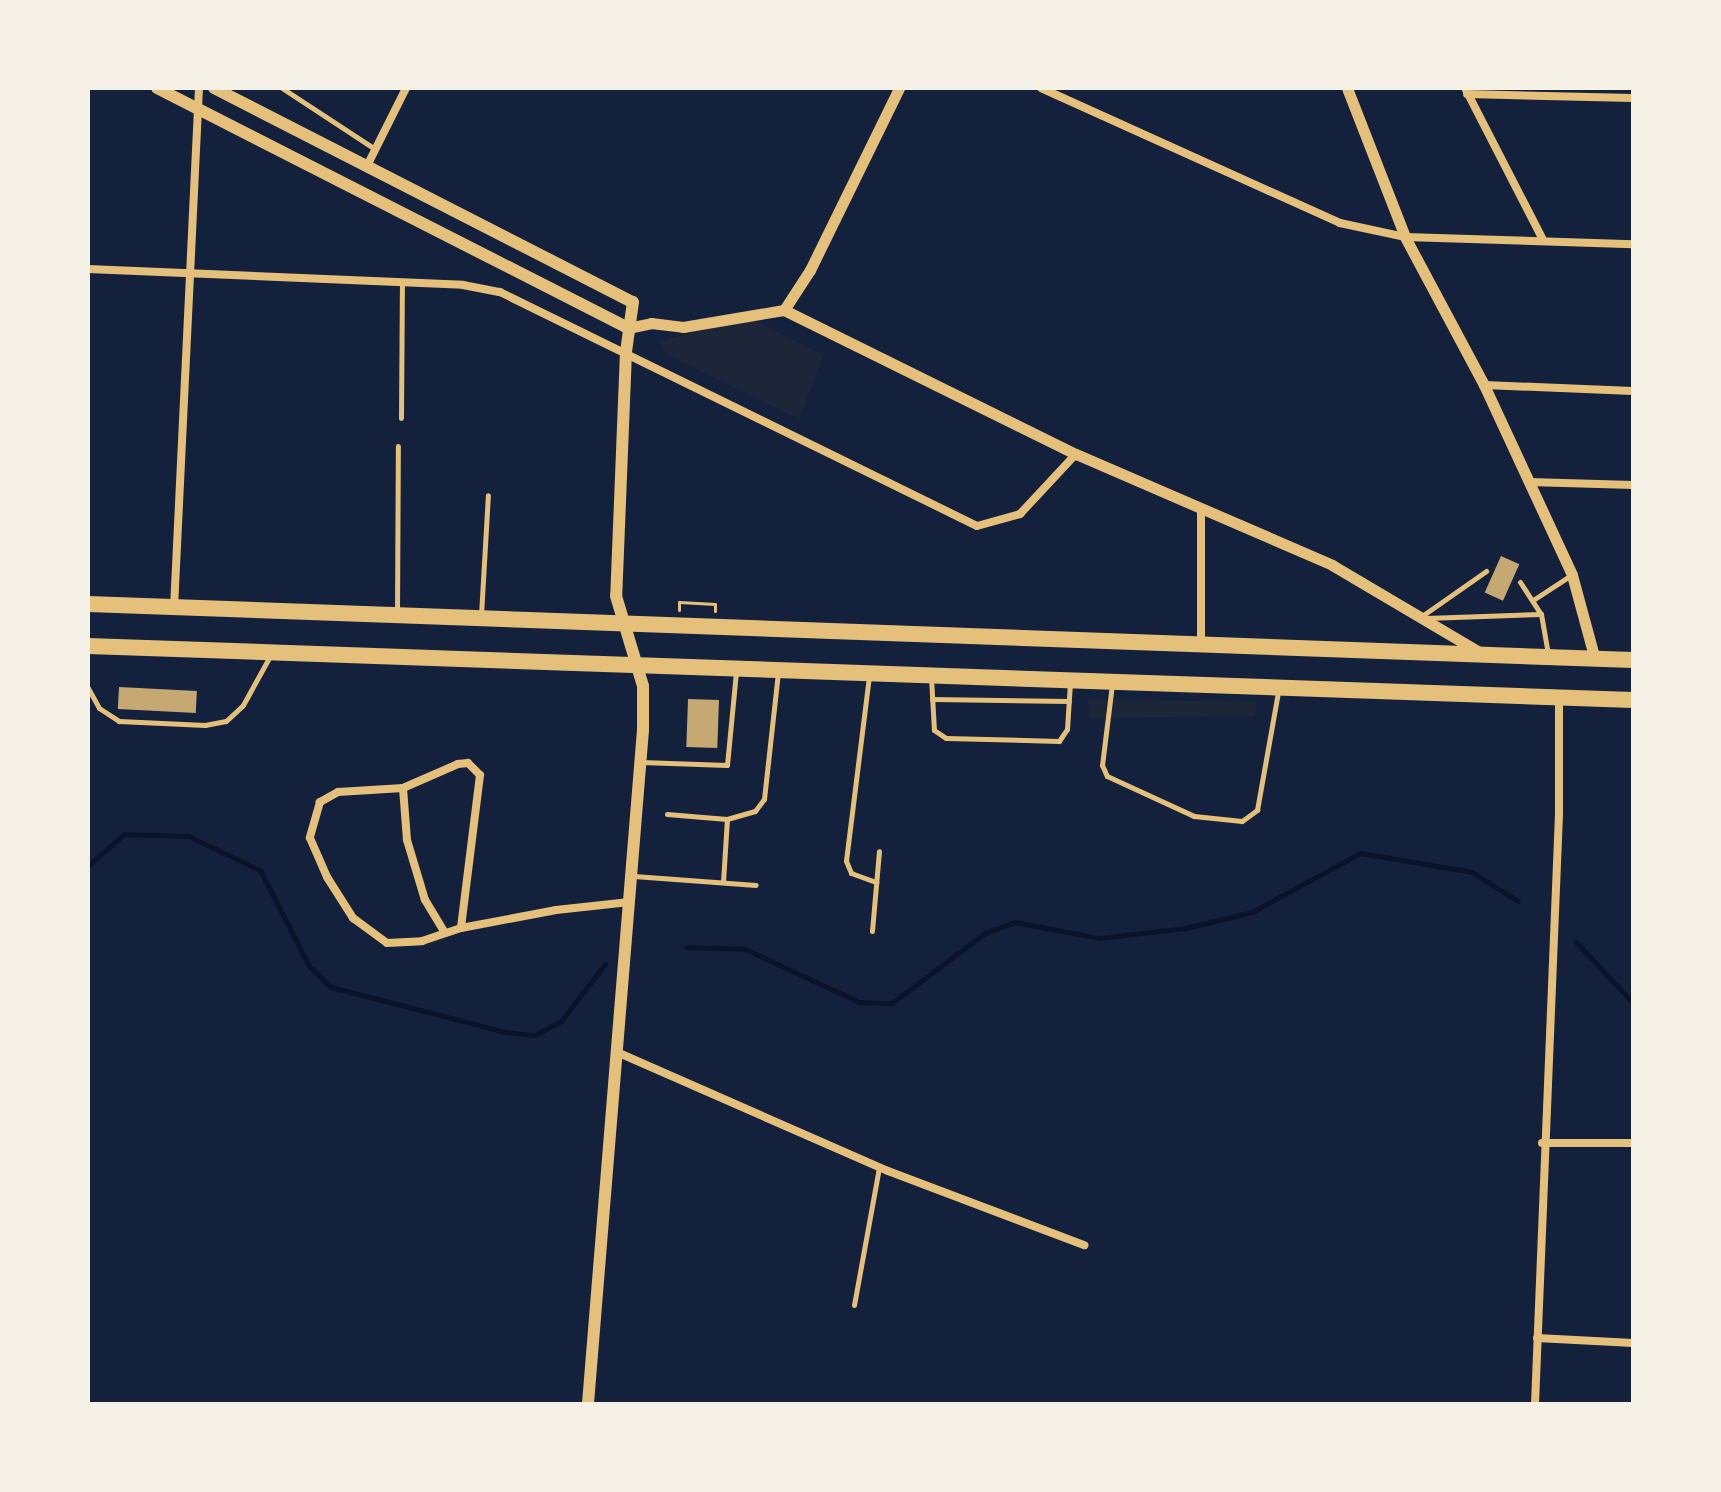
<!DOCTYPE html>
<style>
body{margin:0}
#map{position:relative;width:1721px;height:1492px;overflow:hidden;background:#14213d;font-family:"Roboto Serif",serif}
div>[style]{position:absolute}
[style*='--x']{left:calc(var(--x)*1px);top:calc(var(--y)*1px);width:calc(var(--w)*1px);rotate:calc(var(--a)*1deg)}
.green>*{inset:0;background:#1d2539}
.stream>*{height:5px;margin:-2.5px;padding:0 2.5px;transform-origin:2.5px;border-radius:2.5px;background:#0b132b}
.building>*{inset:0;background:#c6a872;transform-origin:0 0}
.path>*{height:3px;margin:-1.5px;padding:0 1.5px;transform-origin:1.5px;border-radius:1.5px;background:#e5c07b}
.service>*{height:5px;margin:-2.5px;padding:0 2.5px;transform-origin:2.5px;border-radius:2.5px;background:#e5c07b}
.minor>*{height:8px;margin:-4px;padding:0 4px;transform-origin:4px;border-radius:4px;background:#e5c07b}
.tertiary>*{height:11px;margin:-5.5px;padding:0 5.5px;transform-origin:5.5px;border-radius:5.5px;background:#e5c07b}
.secondary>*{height:12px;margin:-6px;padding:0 6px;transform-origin:6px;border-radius:6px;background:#e5c07b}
.trunk>*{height:16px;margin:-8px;padding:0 8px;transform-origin:8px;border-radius:8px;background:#e5c07b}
span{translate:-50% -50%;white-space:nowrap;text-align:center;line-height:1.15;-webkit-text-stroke:8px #f6f1e7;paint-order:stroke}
.frame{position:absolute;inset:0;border:90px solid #f6f1e7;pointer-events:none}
</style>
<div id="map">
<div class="green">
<div style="clip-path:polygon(744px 316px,824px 355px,799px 419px,669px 356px,658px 342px)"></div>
<div style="clip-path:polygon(1088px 699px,1257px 702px,1255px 716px,1089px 718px)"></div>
</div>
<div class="stream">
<div style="--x:88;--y:866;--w:48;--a:-41.6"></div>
<div style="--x:124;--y:834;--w:64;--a:1.8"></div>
<div style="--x:188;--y:836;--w:80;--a:25.3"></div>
<div style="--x:260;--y:870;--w:108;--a:63"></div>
<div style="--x:309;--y:966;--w:30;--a:44"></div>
<div style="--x:331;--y:987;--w:180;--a:14.5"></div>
<div style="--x:505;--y:1032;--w:30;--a:6"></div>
<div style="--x:535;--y:1035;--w:30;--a:-28"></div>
<div style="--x:561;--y:1021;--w:72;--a:-52.3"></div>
<div style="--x:1576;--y:942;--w:83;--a:46.9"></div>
<div style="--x:687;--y:947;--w:58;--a:2"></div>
<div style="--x:745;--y:949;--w:126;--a:24.9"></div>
<div style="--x:859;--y:1002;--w:33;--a:2"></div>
<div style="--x:892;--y:1003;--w:116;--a:-37"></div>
<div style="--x:985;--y:933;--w:32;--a:-20"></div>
<div style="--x:1015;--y:922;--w:86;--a:10.8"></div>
<div style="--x:1099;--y:938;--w:88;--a:-6.6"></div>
<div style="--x:1186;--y:928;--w:68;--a:-13.6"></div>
<div style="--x:1252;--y:912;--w:123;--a:-28.6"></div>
<div style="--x:1360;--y:853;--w:114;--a:9.6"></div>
<div style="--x:1472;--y:872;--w:54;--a:32.2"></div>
</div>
<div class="building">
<div style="left:1501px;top:556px;width:20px;height:40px;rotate:24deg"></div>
<div style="left:119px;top:687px;width:78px;height:22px;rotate:3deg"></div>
<div style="left:688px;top:699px;width:31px;height:48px;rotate:2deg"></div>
</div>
<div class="path">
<div style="--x:679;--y:610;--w:8;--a:-90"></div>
<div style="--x:679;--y:602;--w:36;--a:3"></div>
<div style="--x:715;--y:604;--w:7;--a:90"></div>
</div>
<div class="service">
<div style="--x:282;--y:88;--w:111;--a:33.3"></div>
<div style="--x:401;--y:418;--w:135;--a:-89.6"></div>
<div style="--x:1520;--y:582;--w:38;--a:57"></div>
<div style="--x:1541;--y:614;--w:41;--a:80.1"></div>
<div style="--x:1533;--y:600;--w:45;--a:-33.3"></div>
<div style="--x:397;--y:614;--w:168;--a:-89.7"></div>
<div style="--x:481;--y:615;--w:120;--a:-86.7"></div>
<div style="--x:1419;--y:618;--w:82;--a:-35"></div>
<div style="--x:1426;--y:618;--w:115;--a:-2"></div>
<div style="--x:869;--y:676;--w:186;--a:97.1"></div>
<div style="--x:846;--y:861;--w:13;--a:67"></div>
<div style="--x:851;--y:873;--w:27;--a:20"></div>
<div style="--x:931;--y:677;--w:53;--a:86.8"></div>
<div style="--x:934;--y:730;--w:14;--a:34"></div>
<div style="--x:946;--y:738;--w:113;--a:1.5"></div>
<div style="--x:1059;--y:741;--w:14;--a:-56"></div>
<div style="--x:1067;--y:729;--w:46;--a:-86.3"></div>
<div style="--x:1112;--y:684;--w:82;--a:97"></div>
<div style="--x:1102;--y:765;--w:12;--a:66"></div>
<div style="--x:1107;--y:776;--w:96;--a:24.7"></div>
<div style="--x:1194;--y:816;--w:48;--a:5.9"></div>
<div style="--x:1242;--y:821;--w:19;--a:-36"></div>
<div style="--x:1257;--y:810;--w:120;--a:-79.9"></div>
<div style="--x:88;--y:688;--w:23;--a:61"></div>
<div style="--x:99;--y:708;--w:24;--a:33"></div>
<div style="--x:119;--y:721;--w:86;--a:2.7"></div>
<div style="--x:205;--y:725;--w:21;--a:-11"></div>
<div style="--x:226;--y:721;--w:23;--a:-43"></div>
<div style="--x:243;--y:705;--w:58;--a:-61.2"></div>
<div style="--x:932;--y:699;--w:137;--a:0.8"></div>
<div style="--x:641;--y:762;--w:86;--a:2"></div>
<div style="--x:727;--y:765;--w:94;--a:-84.5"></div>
<div style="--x:667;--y:814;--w:60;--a:4.8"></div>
<div style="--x:727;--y:819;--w:29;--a:-16"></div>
<div style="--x:755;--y:811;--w:15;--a:-53"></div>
<div style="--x:764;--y:799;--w:127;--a:-83.7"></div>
<div style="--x:634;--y:876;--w:122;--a:4.2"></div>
<div style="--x:723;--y:882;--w:63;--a:-86.4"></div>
<div style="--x:872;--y:931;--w:80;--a:-85"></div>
<div style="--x:854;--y:1305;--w:140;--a:-79.7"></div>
</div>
<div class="minor">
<div style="--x:1041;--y:88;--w:328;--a:24.3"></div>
<div style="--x:1340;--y:223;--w:66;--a:12.2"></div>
<div style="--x:1405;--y:237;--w:228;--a:1.8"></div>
<div style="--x:1465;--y:88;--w:169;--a:62.8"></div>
<div style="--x:1467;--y:94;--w:166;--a:1.4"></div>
<div style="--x:367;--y:166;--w:87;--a:-63.4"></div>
<div style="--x:88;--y:269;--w:375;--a:2.4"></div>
<div style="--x:463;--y:285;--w:38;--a:11"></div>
<div style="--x:500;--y:292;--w:531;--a:26.13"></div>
<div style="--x:977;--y:526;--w:45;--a:-15.6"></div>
<div style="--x:1020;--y:514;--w:82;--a:-47"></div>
<div style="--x:1484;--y:385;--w:149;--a:2.3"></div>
<div style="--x:1529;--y:482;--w:104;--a:1.7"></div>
<div style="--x:174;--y:608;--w:521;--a:-87.25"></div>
<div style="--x:1201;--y:641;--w:130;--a:-90"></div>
<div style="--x:403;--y:788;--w:60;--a:-23.6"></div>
<div style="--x:458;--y:764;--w:10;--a:-6"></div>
<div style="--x:468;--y:763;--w:17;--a:45"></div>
<div style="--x:480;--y:775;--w:154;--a:97.1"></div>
<div style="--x:445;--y:933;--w:39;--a:-121"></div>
<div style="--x:425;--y:900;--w:63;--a:-106.7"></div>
<div style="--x:407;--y:840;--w:52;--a:-94.4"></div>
<div style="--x:403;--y:788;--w:65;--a:176.5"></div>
<div style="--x:338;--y:792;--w:21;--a:151"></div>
<div style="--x:320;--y:802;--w:37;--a:106"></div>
<div style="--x:310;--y:838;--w:43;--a:66.4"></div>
<div style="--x:327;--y:877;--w:49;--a:57.6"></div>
<div style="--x:353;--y:918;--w:42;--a:36.3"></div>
<div style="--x:387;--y:943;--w:35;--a:-3"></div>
<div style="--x:422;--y:941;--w:41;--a:-18.4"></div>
<div style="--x:461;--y:928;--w:97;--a:-10.7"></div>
<div style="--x:556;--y:910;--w:74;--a:-6.2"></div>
<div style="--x:619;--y:1053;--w:294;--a:23.7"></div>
<div style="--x:888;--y:1171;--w:210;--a:20.7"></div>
<div style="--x:1542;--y:1143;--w:91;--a:0"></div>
<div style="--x:1537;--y:1338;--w:96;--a:3"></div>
<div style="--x:1535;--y:1404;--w:591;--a:-87.67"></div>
<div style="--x:1559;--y:813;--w:115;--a:-90"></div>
</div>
<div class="tertiary">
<div style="--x:1347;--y:88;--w:160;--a:68.7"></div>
<div style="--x:1405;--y:237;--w:168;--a:61.9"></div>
<div style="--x:1484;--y:385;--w:209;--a:65.1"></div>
<div style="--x:1572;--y:575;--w:84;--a:74.8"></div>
<div style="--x:784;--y:310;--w:326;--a:26.3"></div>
<div style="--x:1076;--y:454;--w:279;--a:23.4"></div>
<div style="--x:1332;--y:565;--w:173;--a:30.6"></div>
<div style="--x:628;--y:328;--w:24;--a:-12"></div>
<div style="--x:651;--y:323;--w:32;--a:7"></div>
<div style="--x:683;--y:327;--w:102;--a:-9.6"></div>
<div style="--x:784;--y:310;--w:48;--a:-57"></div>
<div style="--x:810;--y:270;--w:203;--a:-63.9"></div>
</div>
<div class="secondary">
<div style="--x:157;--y:88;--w:529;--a:27"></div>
<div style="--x:214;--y:88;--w:470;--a:27.1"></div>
<div style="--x:633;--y:302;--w:50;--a:98"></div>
<div style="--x:626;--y:352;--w:244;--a:92.3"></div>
<div style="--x:616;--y:596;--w:94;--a:73.3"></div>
<div style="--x:643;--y:686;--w:44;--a:90"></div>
<div style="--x:643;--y:730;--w:676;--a:94.67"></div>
</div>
<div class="trunk">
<div style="--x:88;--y:604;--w:1546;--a:2.08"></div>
<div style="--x:88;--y:646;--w:1546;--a:2"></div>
</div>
<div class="frame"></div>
</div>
